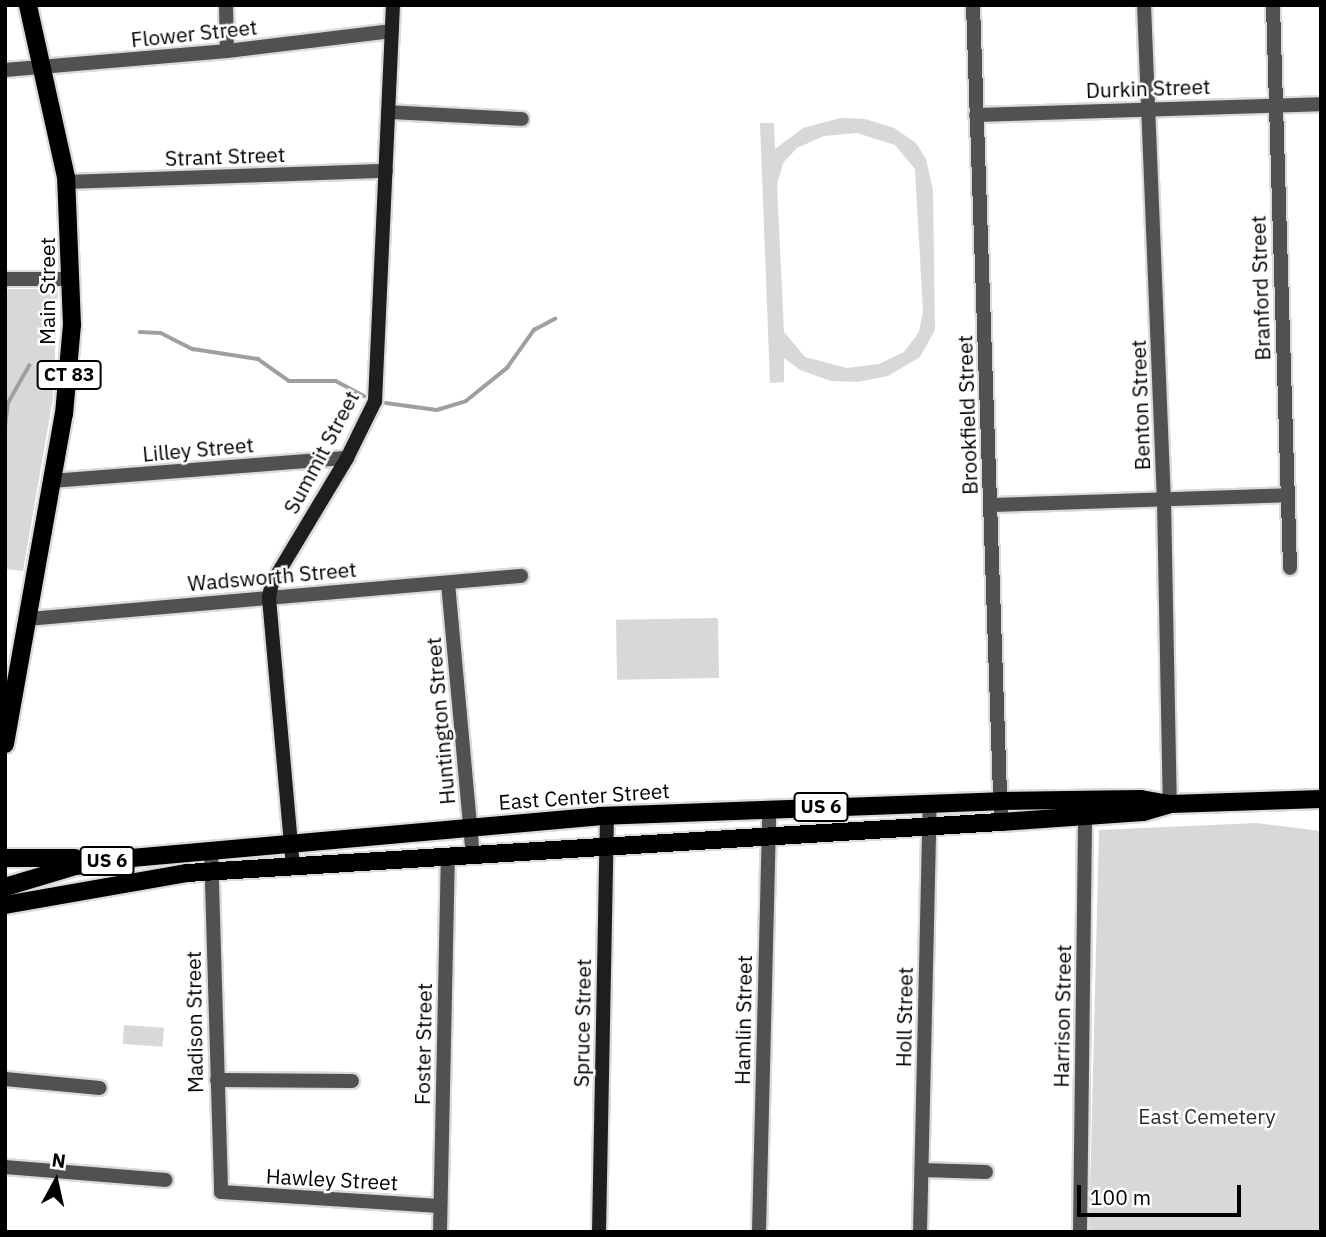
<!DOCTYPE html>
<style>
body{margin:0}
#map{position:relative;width:1326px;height:1237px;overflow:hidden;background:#fff;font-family:"IBM Plex Sans",sans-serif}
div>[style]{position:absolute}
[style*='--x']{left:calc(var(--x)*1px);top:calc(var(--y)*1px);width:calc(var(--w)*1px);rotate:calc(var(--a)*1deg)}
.green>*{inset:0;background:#d8d8d8;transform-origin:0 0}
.stream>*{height:3.5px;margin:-1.75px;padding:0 1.75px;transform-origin:1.75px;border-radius:1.75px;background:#9f9f9f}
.roads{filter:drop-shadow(2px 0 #dbdbdb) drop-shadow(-2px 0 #dbdbdb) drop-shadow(0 2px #dbdbdb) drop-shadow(0 -2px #dbdbdb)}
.street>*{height:14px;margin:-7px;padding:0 7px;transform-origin:7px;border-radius:7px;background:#515151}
.secondary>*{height:14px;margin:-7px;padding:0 7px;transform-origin:7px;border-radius:7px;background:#1e1e1e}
.primary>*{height:18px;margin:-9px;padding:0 9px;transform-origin:9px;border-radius:9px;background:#000}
span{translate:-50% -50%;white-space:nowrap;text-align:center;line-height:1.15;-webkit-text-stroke:5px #fff;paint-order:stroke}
.shield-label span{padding:2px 5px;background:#fff;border:2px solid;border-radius:5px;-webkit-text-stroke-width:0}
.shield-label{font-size:19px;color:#000;font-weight:700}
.street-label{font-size:21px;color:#000}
.park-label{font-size:21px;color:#2f2f2f}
.frame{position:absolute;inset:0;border:7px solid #000;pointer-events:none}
.north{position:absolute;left:21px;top:1146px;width:70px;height:70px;-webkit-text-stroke:5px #fff;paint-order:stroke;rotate:8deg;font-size:19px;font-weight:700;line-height:28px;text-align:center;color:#000}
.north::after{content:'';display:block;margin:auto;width:24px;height:32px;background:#000;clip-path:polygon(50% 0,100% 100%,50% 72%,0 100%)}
.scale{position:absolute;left:1077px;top:1185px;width:164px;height:32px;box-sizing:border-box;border:4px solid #000;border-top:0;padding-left:9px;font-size:21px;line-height:24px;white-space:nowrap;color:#000;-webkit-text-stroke:5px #fff;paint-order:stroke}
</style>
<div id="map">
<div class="green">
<div style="clip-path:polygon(evenodd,840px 118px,865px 119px,894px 128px,916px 143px,926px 159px,933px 190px,935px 330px,920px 357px,888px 376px,857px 382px,831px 381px,800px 370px,784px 358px,784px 382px,770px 383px,760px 123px,774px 123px,775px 149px,803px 128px,840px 118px,857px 133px,895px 145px,915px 169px,923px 311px,919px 332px,904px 352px,879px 364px,847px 368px,805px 357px,784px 332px,777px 185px,783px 163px,797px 148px,824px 136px,857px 133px)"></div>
<div style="clip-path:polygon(5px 289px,58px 289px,53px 398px,23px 571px,5px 569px)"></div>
<div style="left:718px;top:618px;width:60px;height:102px;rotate:89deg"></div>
<div style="clip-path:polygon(1256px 823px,1321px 831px,1321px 1232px,1089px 1232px,1099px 830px)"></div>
<div style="left:124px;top:1025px;width:40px;height:19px;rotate:4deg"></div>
</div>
<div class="stream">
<div style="--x:140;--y:332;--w:21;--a:3"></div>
<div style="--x:161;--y:333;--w:36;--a:27"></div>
<div style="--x:193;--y:349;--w:66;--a:8.7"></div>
<div style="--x:258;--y:359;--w:38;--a:35"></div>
<div style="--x:289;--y:381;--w:47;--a:0"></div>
<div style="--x:336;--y:381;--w:32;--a:28"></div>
<div style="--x:386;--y:403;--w:51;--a:7.8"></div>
<div style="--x:437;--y:410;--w:30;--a:-17"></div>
<div style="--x:466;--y:401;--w:53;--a:-38.8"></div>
<div style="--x:507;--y:368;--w:47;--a:-54.6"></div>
<div style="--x:534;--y:330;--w:24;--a:-28"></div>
<div style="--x:5;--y:427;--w:24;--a:-83"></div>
<div style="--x:8;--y:403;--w:43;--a:-60.4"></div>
</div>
<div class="roads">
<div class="street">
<div style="--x:226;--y:5;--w:46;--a:88.8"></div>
<div style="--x:973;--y:5;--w:817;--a:88.04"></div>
<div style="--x:1144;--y:5;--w:496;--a:87.7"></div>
<div style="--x:1164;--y:501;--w:303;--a:88.9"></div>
<div style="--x:1273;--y:5;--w:563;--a:88.27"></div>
<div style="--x:5;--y:70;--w:223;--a:-4.9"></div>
<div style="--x:227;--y:51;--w:166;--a:-6.9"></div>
<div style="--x:388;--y:112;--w:134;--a:3"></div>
<div style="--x:976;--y:115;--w:345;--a:-1.8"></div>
<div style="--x:66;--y:182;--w:320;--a:-2"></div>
<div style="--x:5;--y:279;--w:67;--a:0"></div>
<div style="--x:52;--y:481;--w:296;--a:-4.5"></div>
<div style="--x:992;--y:505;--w:296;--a:-1.9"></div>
<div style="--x:448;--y:583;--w:274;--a:84.8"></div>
<div style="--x:28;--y:619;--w:495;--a:-5"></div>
<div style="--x:211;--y:850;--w:342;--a:88.3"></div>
<div style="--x:221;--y:1192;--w:219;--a:3.7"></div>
<div style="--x:5;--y:1079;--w:95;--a:5.4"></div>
<div style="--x:217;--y:1080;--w:135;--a:0.4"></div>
<div style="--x:5;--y:1167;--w:161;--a:4.6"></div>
<div style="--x:922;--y:1170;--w:64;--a:1.8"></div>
<div style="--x:440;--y:1232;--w:374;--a:-88.8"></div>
<div style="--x:759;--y:1232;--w:423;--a:-88.6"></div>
<div style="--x:920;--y:1232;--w:428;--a:-88.7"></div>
<div style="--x:1080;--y:1232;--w:424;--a:-89.3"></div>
</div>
<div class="secondary">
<div style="--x:293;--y:867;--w:271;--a:-95.1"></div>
<div style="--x:269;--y:597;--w:14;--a:-78"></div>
<div style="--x:272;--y:583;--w:146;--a:-59"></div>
<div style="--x:347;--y:458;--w:64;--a:-63.8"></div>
<div style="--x:375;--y:401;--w:396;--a:-87.4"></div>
<div style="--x:599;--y:1232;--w:416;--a:-88.9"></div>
</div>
<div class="primary">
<div style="--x:5;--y:744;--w:335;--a:-79.9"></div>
<div style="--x:64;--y:414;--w:89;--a:-84.9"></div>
<div style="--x:72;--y:325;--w:148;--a:-92.3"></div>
<div style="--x:66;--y:177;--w:176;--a:-102.5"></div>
<div style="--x:5;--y:858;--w:70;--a:0"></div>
<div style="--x:5;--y:887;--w:74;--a:-16.5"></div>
<div style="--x:76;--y:866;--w:57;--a:-8.1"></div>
<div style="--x:132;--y:858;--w:469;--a:-5.1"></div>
<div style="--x:599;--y:816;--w:401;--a:-2.1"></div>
<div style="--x:1000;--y:801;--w:141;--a:-0.8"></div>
<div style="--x:1141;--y:799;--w:29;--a:10"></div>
<div style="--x:1170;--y:804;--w:151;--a:-1.9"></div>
<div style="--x:5;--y:905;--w:185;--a:-10"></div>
<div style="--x:187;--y:873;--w:816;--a:-3.59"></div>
<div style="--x:1001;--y:822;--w:142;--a:-4"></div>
<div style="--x:1143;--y:812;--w:26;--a:-16"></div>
</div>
</div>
<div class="shield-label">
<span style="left:69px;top:375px">CT 83</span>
<span style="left:821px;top:807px">US 6</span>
<span style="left:107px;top:861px">US 6</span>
</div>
<div class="street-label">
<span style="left:194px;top:33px;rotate:-6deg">Flower Street</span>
<span style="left:1148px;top:88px;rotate:-2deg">Durkin Street</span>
<span style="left:225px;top:156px;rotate:-2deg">Strant Street</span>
<span style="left:1260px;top:288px;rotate:-92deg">Branford Street</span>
<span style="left:47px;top:291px;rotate:-90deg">Main Street</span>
<span style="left:1140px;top:405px;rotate:-92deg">Benton Street</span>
<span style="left:967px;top:415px;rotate:-92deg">Brookfield Street</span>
<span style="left:198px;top:449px;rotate:-5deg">Lilley Street</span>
<span style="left:321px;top:452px;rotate:-62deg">Summit Street</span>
<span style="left:272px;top:576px;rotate:-5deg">Wadsworth Street</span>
<span style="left:440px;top:721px;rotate:-95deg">Huntington Street</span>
<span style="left:584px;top:796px;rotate:-4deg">East Center Street</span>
<span style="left:1062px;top:1016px;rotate:-89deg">Harrison Street</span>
<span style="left:904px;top:1017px;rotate:-89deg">Holl Street</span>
<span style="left:743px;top:1020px;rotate:-89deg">Hamlin Street</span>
<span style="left:194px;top:1022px;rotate:-91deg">Madison Street</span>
<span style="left:582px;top:1023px;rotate:-89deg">Spruce Street</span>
<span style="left:423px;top:1044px;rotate:-89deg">Foster Street</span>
<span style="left:332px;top:1179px;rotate:3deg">Hawley Street</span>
</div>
<div class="park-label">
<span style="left:1207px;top:1116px">East Cemetery</span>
</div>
<div class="frame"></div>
<div class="north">N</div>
<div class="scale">100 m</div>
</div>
